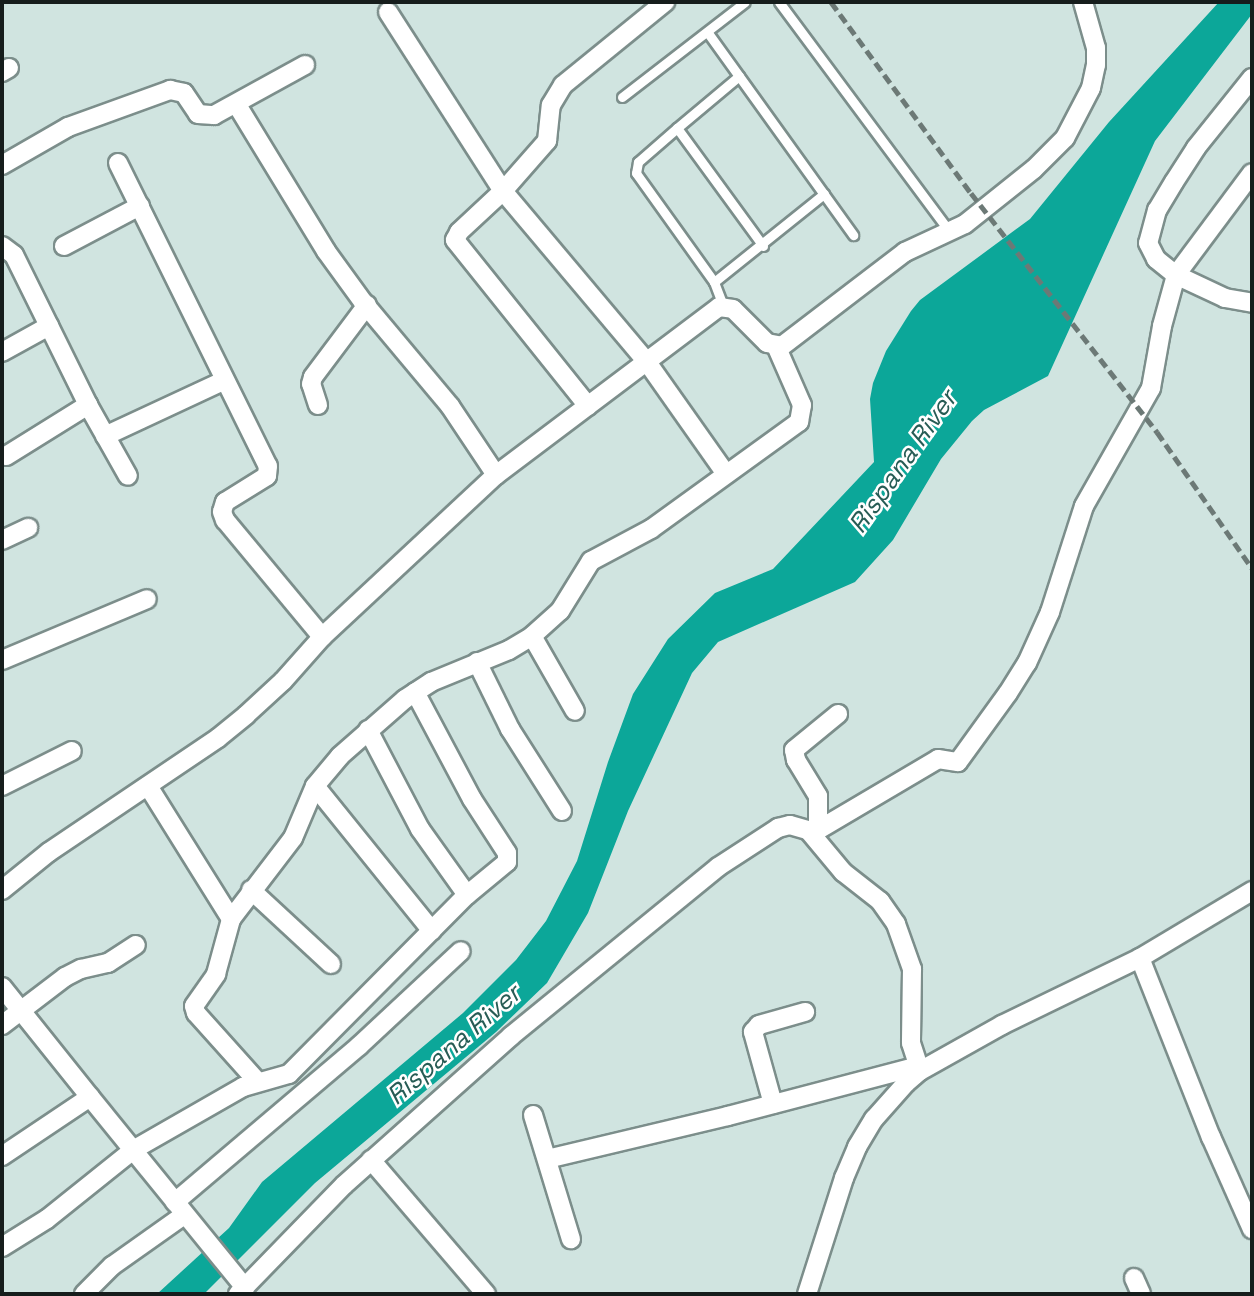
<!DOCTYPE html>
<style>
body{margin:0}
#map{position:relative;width:1254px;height:1296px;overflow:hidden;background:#d0e4e0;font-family:"Space Grotesk",sans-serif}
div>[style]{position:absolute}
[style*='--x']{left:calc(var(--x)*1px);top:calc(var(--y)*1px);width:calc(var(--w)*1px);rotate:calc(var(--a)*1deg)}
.water>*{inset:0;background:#0ca799}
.roads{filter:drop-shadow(2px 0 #7c8e8b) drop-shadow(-2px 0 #7c8e8b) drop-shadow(0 2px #7c8e8b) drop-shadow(0 -2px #7c8e8b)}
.lane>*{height:9px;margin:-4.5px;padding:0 4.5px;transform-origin:4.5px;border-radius:4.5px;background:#fff}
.street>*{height:18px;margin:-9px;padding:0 9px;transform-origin:9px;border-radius:9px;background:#fff}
.rail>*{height:5px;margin-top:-2.5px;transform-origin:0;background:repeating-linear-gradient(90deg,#6c7976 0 10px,transparent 0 15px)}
span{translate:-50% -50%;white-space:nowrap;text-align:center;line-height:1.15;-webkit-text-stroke:5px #fff;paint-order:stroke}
.water-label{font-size:26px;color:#275c55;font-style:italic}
.frame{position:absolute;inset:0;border:4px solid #161d1c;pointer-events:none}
</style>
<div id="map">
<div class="water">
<div style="clip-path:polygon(1219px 2px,1252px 2px,1252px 14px,1155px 141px,1048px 376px,984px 410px,972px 421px,941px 459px,893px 540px,855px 582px,718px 642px,692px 673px,628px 811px,588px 913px,547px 983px,496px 1032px,315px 1183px,204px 1294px,157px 1294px,229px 1228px,262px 1182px,463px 1013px,516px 960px,546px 921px,577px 861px,608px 762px,633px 694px,668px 639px,715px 593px,773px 569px,874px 462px,870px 399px,873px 383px,886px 351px,911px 311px,920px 300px,1030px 219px,1109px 122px)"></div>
</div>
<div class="roads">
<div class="lane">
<div style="--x:779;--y:2;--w:285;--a:53.4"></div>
<div style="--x:708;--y:33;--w:249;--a:54.3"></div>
<div style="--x:739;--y:76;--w:81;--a:140"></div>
<div style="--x:677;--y:128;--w:146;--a:53.9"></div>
<div style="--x:622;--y:97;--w:155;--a:-37.7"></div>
<div style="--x:677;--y:128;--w:52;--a:138.9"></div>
<div style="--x:638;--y:162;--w:11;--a:100"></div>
<div style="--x:636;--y:173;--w:134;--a:54.4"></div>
<div style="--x:714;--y:282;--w:26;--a:69"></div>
<div style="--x:714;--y:282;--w:141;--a:-38.7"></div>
</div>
<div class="street">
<div style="--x:388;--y:12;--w:213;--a:57.3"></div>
<div style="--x:503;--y:191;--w:224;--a:49.9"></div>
<div style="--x:647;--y:362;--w:137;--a:54.8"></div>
<div style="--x:2;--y:72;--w:8;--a:-30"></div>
<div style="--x:1252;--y:78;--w:90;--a:128.7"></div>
<div style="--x:1196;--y:148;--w:40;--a:122.9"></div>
<div style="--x:1174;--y:182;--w:33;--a:121"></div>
<div style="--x:1157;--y:210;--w:34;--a:105"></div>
<div style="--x:1148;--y:243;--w:18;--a:63"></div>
<div style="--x:1156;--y:259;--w:26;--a:39"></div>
<div style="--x:1176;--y:275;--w:54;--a:25.1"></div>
<div style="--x:1225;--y:298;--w:27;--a:10"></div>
<div style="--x:237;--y:105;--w:171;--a:58.6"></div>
<div style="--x:326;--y:251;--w:63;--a:54"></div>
<div style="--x:363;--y:302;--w:136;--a:50.1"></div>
<div style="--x:450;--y:406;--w:83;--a:56.3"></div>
<div style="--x:118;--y:163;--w:338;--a:63.7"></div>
<div style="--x:268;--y:466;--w:10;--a:96"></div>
<div style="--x:267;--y:476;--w:49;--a:148.2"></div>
<div style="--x:225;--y:502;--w:10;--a:107"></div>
<div style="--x:222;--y:512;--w:9;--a:69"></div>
<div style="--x:225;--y:520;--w:152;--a:50.3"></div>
<div style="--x:2;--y:165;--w:76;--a:-29.9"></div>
<div style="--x:68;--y:127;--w:109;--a:-19.9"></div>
<div style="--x:170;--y:90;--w:14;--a:12"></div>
<div style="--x:184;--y:93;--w:25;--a:56"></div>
<div style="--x:198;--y:114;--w:16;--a:4"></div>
<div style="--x:214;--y:115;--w:104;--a:-28.8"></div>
<div style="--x:2;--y:246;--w:15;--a:37"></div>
<div style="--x:14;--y:255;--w:167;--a:63.7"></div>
<div style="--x:88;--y:405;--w:81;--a:60.6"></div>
<div style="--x:64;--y:246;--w:86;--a:-27.8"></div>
<div style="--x:2;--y:352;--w:54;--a:-29"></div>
<div style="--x:318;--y:405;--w:22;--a:-108"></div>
<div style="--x:311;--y:384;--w:7;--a:-74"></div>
<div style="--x:313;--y:377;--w:90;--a:-53.1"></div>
<div style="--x:588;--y:406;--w:213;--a:-128.7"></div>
<div style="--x:455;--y:240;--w:9;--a:-63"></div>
<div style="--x:459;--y:232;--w:60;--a:-43"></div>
<div style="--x:503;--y:191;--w:67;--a:-48.7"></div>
<div style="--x:547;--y:141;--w:36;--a:-84"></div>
<div style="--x:551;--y:105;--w:23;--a:-59"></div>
<div style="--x:563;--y:85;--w:132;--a:-39.1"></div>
<div style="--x:105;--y:436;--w:130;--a:-25"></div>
<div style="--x:6;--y:456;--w:97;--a:-31.9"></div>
<div style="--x:2;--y:540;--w:29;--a:-25"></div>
<div style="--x:532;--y:636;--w:86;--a:60.2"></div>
<div style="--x:2;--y:660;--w:157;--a:-22.8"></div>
<div style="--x:477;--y:662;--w:75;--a:63.8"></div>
<div style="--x:510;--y:729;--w:97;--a:57.6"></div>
<div style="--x:368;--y:730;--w:112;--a:62.3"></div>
<div style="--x:420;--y:829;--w:81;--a:54.5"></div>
<div style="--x:2;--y:786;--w:78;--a:-26.6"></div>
<div style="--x:148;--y:786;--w:157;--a:58"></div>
<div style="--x:315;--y:786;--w:186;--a:51.1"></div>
<div style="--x:818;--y:831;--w:35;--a:-90"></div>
<div style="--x:818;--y:796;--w:42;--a:-121.4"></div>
<div style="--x:796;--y:760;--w:10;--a:-101"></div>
<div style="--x:794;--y:750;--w:57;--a:-39.3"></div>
<div style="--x:813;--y:833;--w:145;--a:-30.6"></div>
<div style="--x:938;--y:759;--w:20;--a:9"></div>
<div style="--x:958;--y:762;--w:85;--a:-54.1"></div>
<div style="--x:1008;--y:693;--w:36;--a:-58"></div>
<div style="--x:1027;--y:663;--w:56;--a:-65.7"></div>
<div style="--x:1050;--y:612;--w:111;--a:-72.2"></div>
<div style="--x:1084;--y:506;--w:136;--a:-60.4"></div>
<div style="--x:1151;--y:388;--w:63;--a:-79.9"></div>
<div style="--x:1162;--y:326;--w:53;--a:-74.6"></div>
<div style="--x:1176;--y:275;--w:127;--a:-53.3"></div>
<div style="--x:2;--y:890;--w:60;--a:-39"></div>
<div style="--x:49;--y:852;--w:204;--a:-34"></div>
<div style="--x:218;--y:738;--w:36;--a:-39"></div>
<div style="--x:246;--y:715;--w:50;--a:-42.6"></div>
<div style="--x:283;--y:681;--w:59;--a:-48.4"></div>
<div style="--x:322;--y:637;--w:238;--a:-43"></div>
<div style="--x:496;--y:475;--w:279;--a:-37"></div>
<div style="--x:719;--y:307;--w:14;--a:8"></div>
<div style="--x:733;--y:309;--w:48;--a:45"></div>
<div style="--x:767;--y:343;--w:15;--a:11"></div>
<div style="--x:782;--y:346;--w:155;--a:-37.4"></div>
<div style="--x:905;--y:252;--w:66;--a:-25"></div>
<div style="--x:965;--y:224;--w:88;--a:-38.6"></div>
<div style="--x:1034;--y:169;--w:44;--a:-45"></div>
<div style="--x:1065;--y:138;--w:56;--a:-62.5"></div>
<div style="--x:1091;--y:88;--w:24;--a:-78"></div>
<div style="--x:1096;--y:65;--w:17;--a:-90"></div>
<div style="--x:1096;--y:48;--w:48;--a:-105.8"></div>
<div style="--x:251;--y:890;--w:109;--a:42.8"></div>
<div style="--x:1140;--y:958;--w:193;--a:68.4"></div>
<div style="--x:1211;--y:1137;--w:101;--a:66"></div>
<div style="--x:2;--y:987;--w:141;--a:51.3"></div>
<div style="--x:2;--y:1025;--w:79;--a:-37.3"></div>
<div style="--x:65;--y:977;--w:18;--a:-27"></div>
<div style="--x:81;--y:969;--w:28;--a:-13"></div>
<div style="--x:108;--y:963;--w:33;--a:-33"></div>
<div style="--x:257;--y:1081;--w:91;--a:-131.9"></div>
<div style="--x:196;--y:1013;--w:7;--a:-106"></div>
<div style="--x:194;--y:1006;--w:39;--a:-55"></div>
<div style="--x:216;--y:974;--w:57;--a:-74.7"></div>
<div style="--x:231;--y:919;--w:102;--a:-52.6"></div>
<div style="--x:293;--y:838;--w:56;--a:-67.1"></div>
<div style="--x:315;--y:786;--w:39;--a:-50"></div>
<div style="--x:340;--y:756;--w:86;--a:-41.2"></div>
<div style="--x:405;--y:699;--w:31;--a:-33"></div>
<div style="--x:431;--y:682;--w:84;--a:-22.3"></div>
<div style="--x:509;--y:650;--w:27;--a:-31"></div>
<div style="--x:532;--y:636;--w:38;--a:-42"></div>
<div style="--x:560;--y:611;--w:59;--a:-58.2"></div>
<div style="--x:591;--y:561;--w:68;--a:-28.1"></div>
<div style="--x:651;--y:529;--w:183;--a:-35.9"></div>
<div style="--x:799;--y:422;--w:17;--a:-80"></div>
<div style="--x:802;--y:405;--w:62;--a:-113.7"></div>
<div style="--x:773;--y:1104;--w:75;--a:-105.5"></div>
<div style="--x:753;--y:1032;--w:9;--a:-49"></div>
<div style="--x:759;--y:1025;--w:48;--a:-15.8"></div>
<div style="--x:533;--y:1115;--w:130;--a:73"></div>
<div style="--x:2;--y:1156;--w:106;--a:-33.8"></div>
<div style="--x:90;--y:1097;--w:246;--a:50.9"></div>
<div style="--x:547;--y:1159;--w:186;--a:-13.4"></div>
<div style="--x:728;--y:1116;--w:196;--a:-14.7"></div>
<div style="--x:371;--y:1160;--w:177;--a:49.4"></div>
<div style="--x:175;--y:1202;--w:241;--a:-40.3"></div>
<div style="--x:359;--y:1046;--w:139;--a:-43"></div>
<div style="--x:2;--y:1247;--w:53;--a:-31.9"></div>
<div style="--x:47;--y:1219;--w:110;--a:-38.7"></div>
<div style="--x:133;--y:1150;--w:127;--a:-29.8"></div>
<div style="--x:243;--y:1087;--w:48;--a:-15.8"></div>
<div style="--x:289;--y:1074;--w:252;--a:-45.2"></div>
<div style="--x:467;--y:895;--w:52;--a:-39.5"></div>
<div style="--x:507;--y:862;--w:9;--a:-90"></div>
<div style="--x:507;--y:853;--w:64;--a:-122.9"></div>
<div style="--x:472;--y:799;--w:121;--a:-118"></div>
<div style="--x:1134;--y:1278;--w:17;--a:66"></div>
<div style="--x:84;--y:1294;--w:40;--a:-45"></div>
<div style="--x:112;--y:1266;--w:88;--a:-35.3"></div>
<div style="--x:238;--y:1294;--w:152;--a:-45.8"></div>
<div style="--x:344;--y:1185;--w:224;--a:-41.7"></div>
<div style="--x:511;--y:1036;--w:267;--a:-39.2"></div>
<div style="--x:718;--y:867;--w:72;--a:-33"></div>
<div style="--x:778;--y:828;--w:12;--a:-14"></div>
<div style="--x:790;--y:825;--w:19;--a:16"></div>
<div style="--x:808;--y:830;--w:55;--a:50.2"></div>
<div style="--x:843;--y:872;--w:47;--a:38.1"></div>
<div style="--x:880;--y:901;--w:28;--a:55"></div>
<div style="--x:896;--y:924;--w:48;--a:70.4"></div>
<div style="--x:912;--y:969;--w:74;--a:90.8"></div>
<div style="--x:911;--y:1043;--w:29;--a:72"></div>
<div style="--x:807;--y:1294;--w:122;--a:-72.3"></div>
<div style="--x:844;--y:1178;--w:34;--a:-67"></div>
<div style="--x:857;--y:1147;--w:33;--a:-59"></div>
<div style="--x:874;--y:1119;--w:48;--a:-48.4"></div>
<div style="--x:906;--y:1083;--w:18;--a:-41"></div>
<div style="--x:920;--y:1071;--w:94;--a:-29.3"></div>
<div style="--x:1002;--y:1025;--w:153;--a:-25.9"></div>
<div style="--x:1140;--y:958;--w:131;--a:-30.9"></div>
</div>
</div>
<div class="rail">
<div style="--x:831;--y:2;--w:237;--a:53.8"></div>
<div style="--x:971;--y:193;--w:303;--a:52.1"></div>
<div style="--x:1157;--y:432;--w:166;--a:55.1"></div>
</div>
<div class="water-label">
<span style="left:903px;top:462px;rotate:-55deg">Rispana River</span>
<span style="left:454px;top:1045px;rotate:-41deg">Rispana River</span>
</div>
<div class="frame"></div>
</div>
